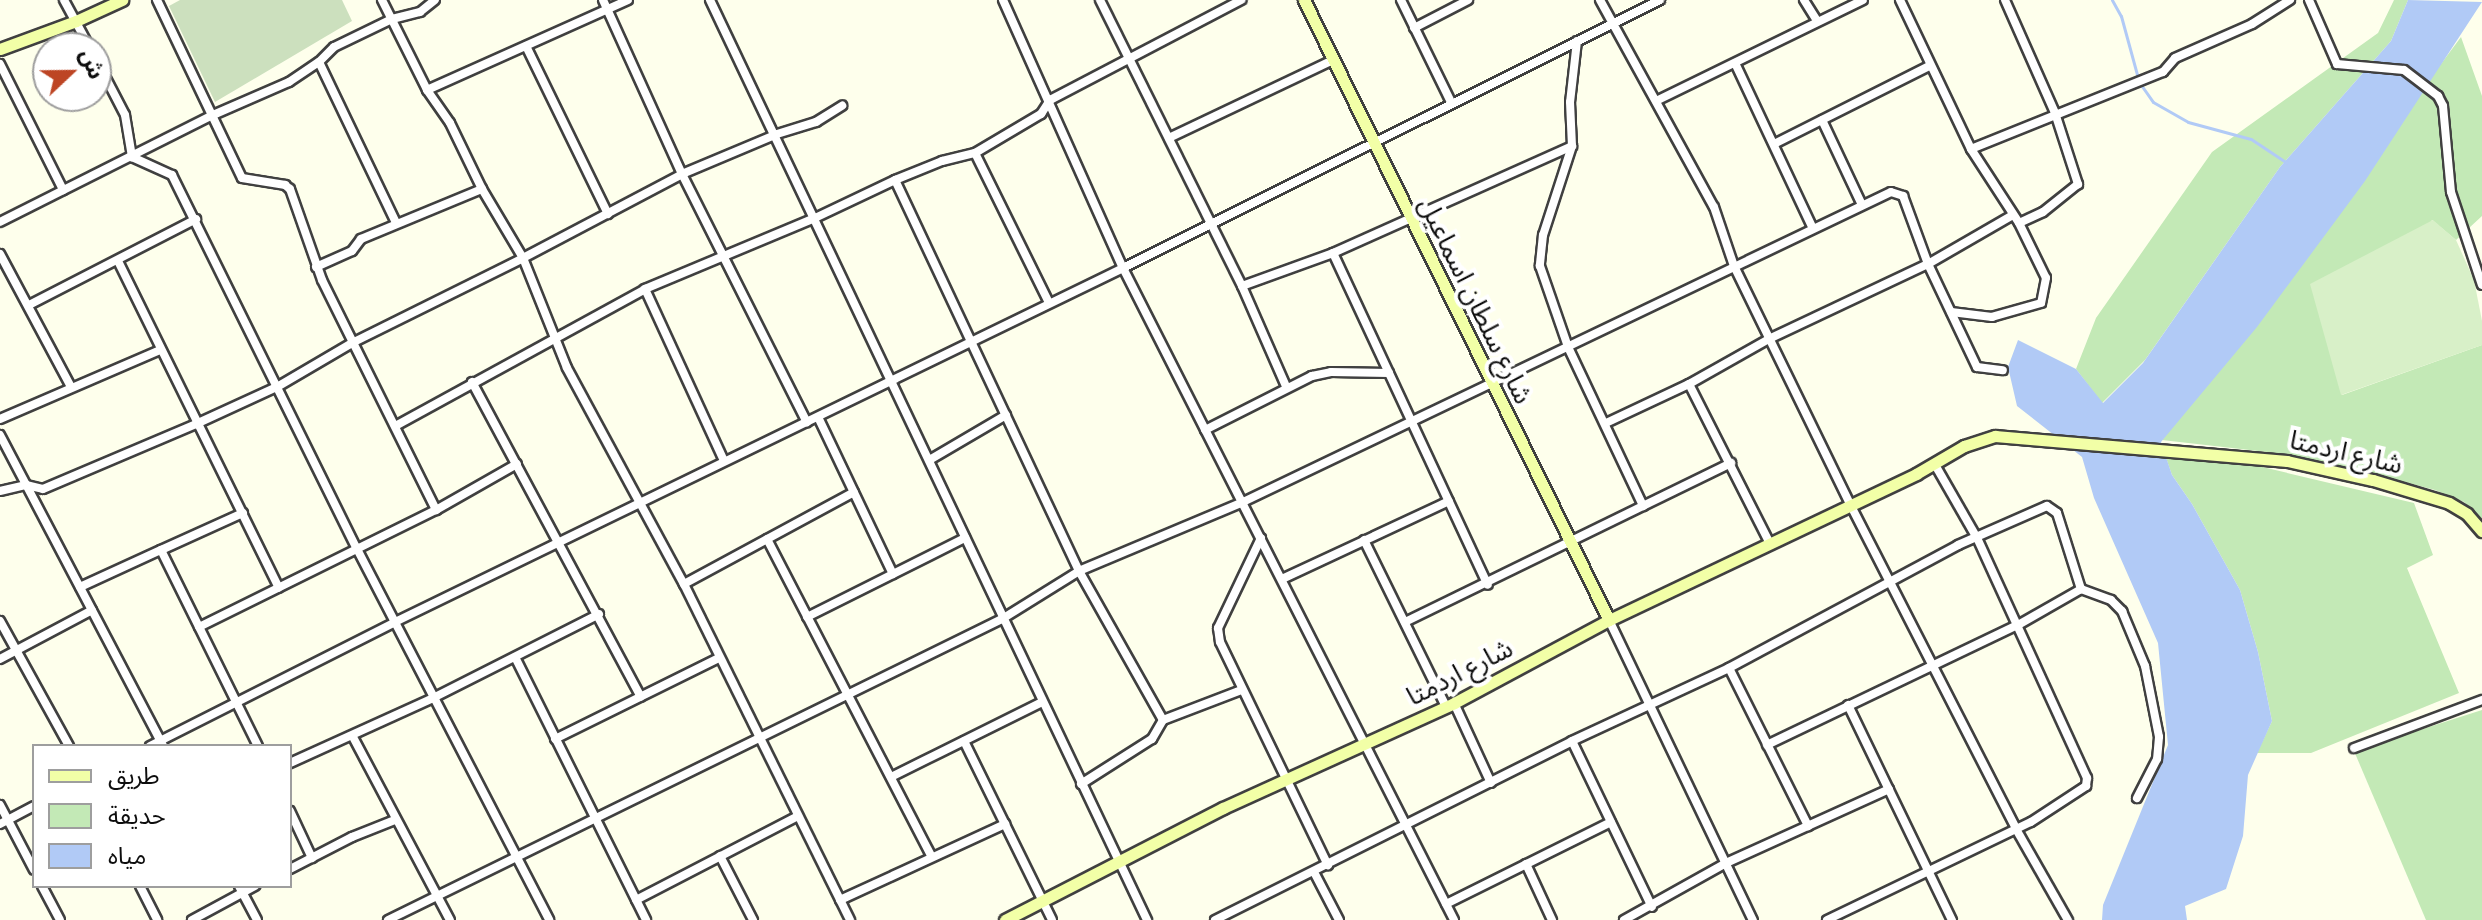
<!DOCTYPE html>
<meta charset="utf-8">
<style>
body{margin:0}
#map{position:relative;width:2482px;height:920px;overflow:hidden;background:#feffec;font-family:"Source Serif 4","Noto Sans Arabic",serif}
div>[style]{position:absolute}
[style*='--x']{left:calc(var(--x)*1px);top:calc(var(--y)*1px);width:calc(var(--w)*1px);rotate:calc(var(--a)*1deg)}
.green>*{inset:0;background:#c3e9b6}
.cemetery>*{inset:0;background:#cce0be}
.pitch>*{inset:0;background:#d8f0c8}
.water>*{inset:0;background:#b1caf6}
.stream>*{height:3px;margin:-1.5px;padding:0 1.5px;transform-origin:1.5px;border-radius:1.5px;background:#b1caf6}
.roads{filter:drop-shadow(2px 0 #404040) drop-shadow(-2px 0 #404040) drop-shadow(0 2px #404040) drop-shadow(0 -2px #404040)}
.street>*{height:8px;margin:-4px;padding:0 4px;transform-origin:4px;border-radius:4px;background:#fff}
.secondary>*{height:11px;margin:-5.5px;padding:0 5.5px;transform-origin:5.5px;border-radius:5.5px;background:#f2ffa7}
span{translate:-50% -50%;white-space:nowrap;text-align:center;line-height:1.15;-webkit-text-stroke:8px #fff;paint-order:stroke}
.street-label{font-size:26px;color:#0d0d0d}
.legend{position:absolute;left:32px;top:744px;width:260px;height:144px;box-sizing:border-box;background:#fff;border:2px solid #9e9e9e;margin:0;padding:10px 14px;list-style:none;font-size:24px;color:#0d0d0d}
.legend li{display:flex;align-items:center;gap:16px;height:40px}
.legend b{width:40px;border:2px solid #9e9e9e}
.north{position:absolute;left:32px;top:32px;width:80px;height:80px;box-sizing:border-box;background:#fff;border:2px solid #9e9e9e;border-radius:50%;rotate:68deg;font-size:22px;font-weight:700;line-height:32px;text-align:center;color:#0d0d0d}
.north::after{content:'';display:block;margin:auto;width:28px;height:36px;background:#bd4524;clip-path:polygon(50% 0,100% 100%,50% 72%,0 100%)}
</style>
<div id="map">
<div class="green">
<div style="clip-path:polygon(2394px 0,2408px 0,2391px 41px,2280px 167px,2145px 360px,2102px 403px,2076px 369px,2096px 318px,2212px 152px,2378px 33px)"></div>
<div style="clip-path:polygon(2461px 37px,2482px 96px,2482px 216px,2456px 240px,2432px 220px,2342px 395px,2482px 345px,2482px 519px,2464px 502px,2435px 490px,2359px 470px,2267px 452px,2162px 440px)"></div>
<div style="clip-path:polygon(2165px 455px,2237px 461px,2414px 503px,2433px 555px,2407px 568px,2459px 693px,2311px 753px,2257px 753px,2272px 721px,2258px 652px,2240px 590px,2192px 504px,2172px 475px)"></div>
<div style="clip-path:polygon(2482px 710px,2482px 920px,2426px 920px,2354px 751px)"></div>
</div>
<div class="cemetery">
<div style="clip-path:polygon(180px 0,342px 0,352px 21px,215px 102px,169px 6px)"></div>
</div>
<div class="pitch">
<div style="clip-path:polygon(2433px 220px,2456px 240px,2474px 280px,2482px 321px,2482px 345px,2341px 395px,2310px 284px)"></div>
</div>
<div class="water">
<div style="clip-path:polygon(2408px 0,2482px 2px,2365px 181px,2257px 327px,2161px 442px,2172px 475px,2192px 504px,2240px 590px,2258px 652px,2272px 721px,2248px 775px,2243px 836px,2226px 889px,2185px 906px,2187px 920px,2102px 920px,2103px 905px,2168px 745px,2158px 643px,2094px 498px,2082px 457px,2017px 406px,2008px 367px,2018px 340px,2076px 369px,2103px 403px,2143px 363px,2280px 167px,2391px 41px)"></div>
</div>
<div class="stream">
<div style="--x:2112;--y:0;--w:18;--a:61"></div>
<div style="--x:2121;--y:16;--w:68;--a:74.7"></div>
<div style="--x:2139;--y:82;--w:24;--a:55"></div>
<div style="--x:2153;--y:102;--w:40;--a:29.7"></div>
<div style="--x:2188;--y:122;--w:65;--a:15.1"></div>
<div style="--x:2251;--y:139;--w:43;--a:33.7"></div>
</div>
<div class="roads">
<div class="street">
<div style="--x:64;--y:0;--w:55;--a:61.6"></div>
<div style="--x:157;--y:0;--w:197;--a:64.5"></div>
<div style="--x:242;--y:178;--w:44;--a:9.2"></div>
<div style="--x:285;--y:185;--w:6;--a:39"></div>
<div style="--x:290;--y:189;--w:96;--a:70.6"></div>
<div style="--x:322;--y:280;--w:257;--a:63.6"></div>
<div style="--x:382;--y:0;--w:101;--a:63.4"></div>
<div style="--x:427;--y:90;--w:40;--a:55.1"></div>
<div style="--x:450;--y:123;--w:73;--a:64.1"></div>
<div style="--x:482;--y:189;--w:80;--a:59.3"></div>
<div style="--x:523;--y:258;--w:118;--a:68.2"></div>
<div style="--x:567;--y:368;--w:246;--a:61.6"></div>
<div style="--x:684;--y:584;--w:375;--a:63.7"></div>
<div style="--x:603;--y:0;--w:191;--a:65.6"></div>
<div style="--x:682;--y:174;--w:278;--a:63.3"></div>
<div style="--x:710;--y:0;--w:1019;--a:64.59"></div>
<div style="--x:1003;--y:0;--w:294;--a:65.9"></div>
<div style="--x:1123;--y:268;--w:731;--a:63.08"></div>
<div style="--x:1100;--y:0;--w:319;--a:63.6"></div>
<div style="--x:1242;--y:286;--w:109;--a:66.3"></div>
<div style="--x:1401;--y:0;--w:114;--a:63.9"></div>
<div style="--x:1600;--y:0;--w:236;--a:61.2"></div>
<div style="--x:1714;--y:207;--w:62;--a:71.3"></div>
<div style="--x:1734;--y:266;--w:265;--a:64"></div>
<div style="--x:1850;--y:504;--w:365;--a:62.9"></div>
<div style="--x:2016;--y:829;--w:105;--a:60.3"></div>
<div style="--x:1804;--y:0;--w:25;--a:58"></div>
<div style="--x:1900;--y:0;--w:165;--a:64.5"></div>
<div style="--x:1971;--y:149;--w:88;--a:57"></div>
<div style="--x:2019;--y:223;--w:61;--a:63.9"></div>
<div style="--x:2046;--y:278;--w:25;--a:101"></div>
<div style="--x:2041;--y:303;--w:51;--a:164.1"></div>
<div style="--x:1992;--y:317;--w:41;--a:-173"></div>
<div style="--x:2005;--y:0;--w:124;--a:66.1"></div>
<div style="--x:2055;--y:113;--w:75;--a:72.1"></div>
<div style="--x:2078;--y:184;--w:45;--a:141.3"></div>
<div style="--x:2043;--y:212;--w:26;--a:155"></div>
<div style="--x:2309;--y:0;--w:70;--a:66.4"></div>
<div style="--x:2337;--y:64;--w:67;--a:5.1"></div>
<div style="--x:2404;--y:70;--w:43;--a:37.4"></div>
<div style="--x:2438;--y:96;--w:11;--a:63"></div>
<div style="--x:2443;--y:106;--w:86;--a:84.7"></div>
<div style="--x:2451;--y:192;--w:98;--a:71.6"></div>
<div style="--x:1414;--y:28;--w:61;--a:-27.4"></div>
<div style="--x:1577;--y:41;--w:61;--a:96.5"></div>
<div style="--x:1570;--y:102;--w:44;--a:87.4"></div>
<div style="--x:1572;--y:146;--w:94;--a:108"></div>
<div style="--x:1543;--y:235;--w:31;--a:96"></div>
<div style="--x:1540;--y:266;--w:86;--a:70.9"></div>
<div style="--x:1568;--y:347;--w:176;--a:64.7"></div>
<div style="--x:526;--y:46;--w:187;--a:64"></div>
<div style="--x:96;--y:59;--w:63;--a:62.6"></div>
<div style="--x:125;--y:115;--w:43;--a:80.5"></div>
<div style="--x:132;--y:157;--w:44;--a:24.2"></div>
<div style="--x:172;--y:175;--w:415;--a:63.7"></div>
<div style="--x:356;--y:547;--w:420;--a:62.6"></div>
<div style="--x:319;--y:62;--w:178;--a:64.4"></div>
<div style="--x:1735;--y:63;--w:181;--a:64.8"></div>
<div style="--x:0;--y:64;--w:141;--a:63.4"></div>
<div style="--x:427;--y:90;--w:220;--a:-24.1"></div>
<div style="--x:1656;--y:101;--w:230;--a:-26"></div>
<div style="--x:1822;--y:120;--w:94;--a:64.8"></div>
<div style="--x:1169;--y:138;--w:182;--a:-25.4"></div>
<div style="--x:1774;--y:144;--w:174;--a:-26.7"></div>
<div style="--x:1971;--y:149;--w:207;--a:-21.9"></div>
<div style="--x:2163;--y:72;--w:18;--a:-49"></div>
<div style="--x:2175;--y:58;--w:84;--a:-23.8"></div>
<div style="--x:2252;--y:24;--w:45;--a:-32.3"></div>
<div style="--x:975;--y:153;--w:167;--a:63.7"></div>
<div style="--x:895;--y:180;--w:432;--a:64.8"></div>
<div style="--x:1079;--y:571;--w:171;--a:60.6"></div>
<div style="--x:0;--y:222;--w:238;--a:-26.7"></div>
<div style="--x:213;--y:115;--w:83;--a:-23.5"></div>
<div style="--x:289;--y:82;--w:36;--a:-34"></div>
<div style="--x:319;--y:62;--w:21;--a:-45"></div>
<div style="--x:334;--y:47;--w:64;--a:-25.8"></div>
<div style="--x:392;--y:19;--w:29;--a:-14"></div>
<div style="--x:420;--y:12;--w:19;--a:-39"></div>
<div style="--x:1333;--y:253;--w:366;--a:65"></div>
<div style="--x:0;--y:254;--w:151;--a:61.9"></div>
<div style="--x:118;--y:261;--w:364;--a:63.8"></div>
<div style="--x:316;--y:267;--w:39;--a:-24"></div>
<div style="--x:352;--y:251;--w:15;--a:-53"></div>
<div style="--x:361;--y:239;--w:131;--a:-22.5"></div>
<div style="--x:1242;--y:286;--w:97;--a:-19.9"></div>
<div style="--x:1333;--y:253;--w:262;--a:-24.1"></div>
<div style="--x:645;--y:289;--w:189;--a:65.3"></div>
<div style="--x:29;--y:305;--w:188;--a:-27.2"></div>
<div style="--x:472;--y:382;--w:357;--a:61.8"></div>
<div style="--x:1689;--y:384;--w:177;--a:63.1"></div>
<div style="--x:818;--y:417;--w:174;--a:64.5"></div>
<div style="--x:0;--y:419;--w:174;--a:-23.3"></div>
<div style="--x:1606;--y:423;--w:92;--a:-25.2"></div>
<div style="--x:1689;--y:384;--w:92;--a:-29.4"></div>
<div style="--x:1769;--y:339;--w:176;--a:-25.3"></div>
<div style="--x:1928;--y:264;--w:98;--a:-30"></div>
<div style="--x:397;--y:425;--w:283;--a:-28.7"></div>
<div style="--x:645;--y:289;--w:184;--a:-22.7"></div>
<div style="--x:815;--y:218;--w:89;--a:-25.4"></div>
<div style="--x:895;--y:180;--w:51;--a:-22"></div>
<div style="--x:942;--y:161;--w:34;--a:-14"></div>
<div style="--x:975;--y:153;--w:77;--a:-30.6"></div>
<div style="--x:1041;--y:114;--w:17;--a:-57"></div>
<div style="--x:1050;--y:100;--w:216;--a:-27.6"></div>
<div style="--x:1205;--y:430;--w:120;--a:-26.8"></div>
<div style="--x:1312;--y:376;--w:19;--a:-12"></div>
<div style="--x:1331;--y:372;--w:58;--a:1"></div>
<div style="--x:0;--y:435;--w:351;--a:62.3"></div>
<div style="--x:931;--y:459;--w:87;--a:-30.4"></div>
<div style="--x:0;--y:491;--w:27;--a:-13"></div>
<div style="--x:26;--y:485;--w:17;--a:13"></div>
<div style="--x:43;--y:489;--w:166;--a:-23"></div>
<div style="--x:196;--y:424;--w:89;--a:-24.6"></div>
<div style="--x:277;--y:387;--w:87;--a:-30.4"></div>
<div style="--x:352;--y:343;--w:191;--a:-26.4"></div>
<div style="--x:523;--y:258;--w:180;--a:-27.8"></div>
<div style="--x:682;--y:174;--w:103;--a:-22.8"></div>
<div style="--x:777;--y:134;--w:41;--a:-17.1"></div>
<div style="--x:816;--y:122;--w:31;--a:-32"></div>
<div style="--x:1261;--y:538;--w:100;--a:115.5"></div>
<div style="--x:1218;--y:628;--w:14;--a:82"></div>
<div style="--x:1220;--y:642;--w:248;--a:64.2"></div>
<div style="--x:767;--y:539;--w:358;--a:62.6"></div>
<div style="--x:1364;--y:540;--w:186;--a:63.8"></div>
<div style="--x:161;--y:550;--w:90;--a:-24.3"></div>
<div style="--x:1282;--y:579;--w:184;--a:-25"></div>
<div style="--x:684;--y:584;--w:193;--a:-28.4"></div>
<div style="--x:80;--y:587;--w:89;--a:-24.6"></div>
<div style="--x:161;--y:550;--w:219;--a:63.7"></div>
<div style="--x:807;--y:617;--w:177;--a:-26.6"></div>
<div style="--x:1609;--y:620;--w:333;--a:64.4"></div>
<div style="--x:0;--y:621;--w:143;--a:61.1"></div>
<div style="--x:1405;--y:622;--w:363;--a:-26"></div>
<div style="--x:199;--y:627;--w:264;--a:-26.3"></div>
<div style="--x:436;--y:510;--w:93;--a:-29.6"></div>
<div style="--x:515;--y:657;--w:294;--a:63.5"></div>
<div style="--x:0;--y:659;--w:104;--a:-28"></div>
<div style="--x:1729;--y:668;--w:177;--a:63.4"></div>
<div style="--x:1454;--y:703;--w:88;--a:65.2"></div>
<div style="--x:1848;--y:705;--w:239;--a:64.2"></div>
<div style="--x:353;--y:737;--w:207;--a:62.1"></div>
<div style="--x:555;--y:739;--w:183;--a:-26.3"></div>
<div style="--x:964;--y:741;--w:199;--a:63.8"></div>
<div style="--x:1572;--y:741;--w:184;--a:64.3"></div>
<div style="--x:1767;--y:745;--w:278;--a:-25.6"></div>
<div style="--x:2018;--y:625;--w:73;--a:-29.7"></div>
<div style="--x:150;--y:746;--w:275;--a:-26.8"></div>
<div style="--x:395;--y:622;--w:810;--a:-25.93"></div>
<div style="--x:1123;--y:268;--w:600;--a:-26.52"></div>
<div style="--x:2354;--y:748;--w:137;--a:-20.6"></div>
<div style="--x:290;--y:763;--w:157;--a:-24.4"></div>
<div style="--x:433;--y:698;--w:186;--a:-26.8"></div>
<div style="--x:891;--y:777;--w:169;--a:-26.4"></div>
<div style="--x:1081;--y:784;--w:84;--a:-32.4"></div>
<div style="--x:1152;--y:739;--w:22;--a:-60"></div>
<div style="--x:1163;--y:720;--w:84;--a:-21"></div>
<div style="--x:0;--y:805;--w:73;--a:62.4"></div>
<div style="--x:290;--y:811;--w:52;--a:64.9"></div>
<div style="--x:0;--y:824;--w:38;--a:-28"></div>
<div style="--x:720;--y:856;--w:72;--a:62.7"></div>
<div style="--x:1526;--y:864;--w:62;--a:65.1"></div>
<div style="--x:290;--y:869;--w:70;--a:-27.3"></div>
<div style="--x:352;--y:837;--w:46;--a:-21.6"></div>
<div style="--x:1314;--y:872;--w:54;--a:62.5"></div>
<div style="--x:42;--y:886;--w:38;--a:62"></div>
<div style="--x:140;--y:886;--w:38;--a:63"></div>
<div style="--x:239;--y:886;--w:38;--a:62"></div>
<div style="--x:636;--y:900;--w:182;--a:-27.4"></div>
<div style="--x:840;--y:900;--w:182;--a:-24.7"></div>
<div style="--x:1446;--y:904;--w:184;--a:-26.4"></div>
<div style="--x:192;--y:920;--w:72;--a:-28.4"></div>
<div style="--x:388;--y:920;--w:684;--a:-26.12"></div>
<div style="--x:1002;--y:619;--w:91;--a:-31.9"></div>
<div style="--x:1079;--y:571;--w:178;--a:-22.8"></div>
<div style="--x:1243;--y:502;--w:718;--a:-25.57"></div>
<div style="--x:1891;--y:192;--w:13;--a:18"></div>
<div style="--x:1903;--y:196;--w:72;--a:69.8"></div>
<div style="--x:1928;--y:264;--w:114;--a:64.6"></div>
<div style="--x:1977;--y:367;--w:26;--a:7"></div>
<div style="--x:1215;--y:920;--w:399;--a:-26.6"></div>
<div style="--x:1572;--y:741;--w:173;--a:-24.9"></div>
<div style="--x:1729;--y:668;--w:260;--a:-28.2"></div>
<div style="--x:1958;--y:545;--w:97;--a:-23.7"></div>
<div style="--x:2047;--y:506;--w:12;--a:35"></div>
<div style="--x:2057;--y:513;--w:80;--a:72.5"></div>
<div style="--x:2081;--y:589;--w:32;--a:20"></div>
<div style="--x:2111;--y:600;--w:16;--a:45"></div>
<div style="--x:2122;--y:611;--w:60;--a:67.3"></div>
<div style="--x:2145;--y:666;--w:72;--a:78.8"></div>
<div style="--x:2159;--y:737;--w:22;--a:95"></div>
<div style="--x:2157;--y:759;--w:44;--a:117.1"></div>
<div style="--x:1624;--y:920;--w:117;--a:-29.2"></div>
<div style="--x:1726;--y:863;--w:179;--a:-24.4"></div>
<div style="--x:1827;--y:920;--w:226;--a:-25.7"></div>
<div style="--x:2031;--y:822;--w:66;--a:-33.2"></div>
<div style="--x:2086;--y:786;--w:8;--a:-83"></div>
<div style="--x:2087;--y:778;--w:264;--a:-114.6"></div>
<div style="--x:1977;--y:538;--w:86;--a:-119.8"></div>
</div>
<div class="secondary">
<div style="--x:1304;--y:0;--w:691;--a:63.81"></div>
<div style="--x:0;--y:49;--w:81;--a:-20.2"></div>
<div style="--x:76;--y:21;--w:51;--a:-24.5"></div>
<div style="--x:1005;--y:920;--w:245;--a:-27.2"></div>
<div style="--x:1223;--y:808;--w:254;--a:-24.4"></div>
<div style="--x:1454;--y:703;--w:176;--a:-28.2"></div>
<div style="--x:1609;--y:620;--w:340;--a:-25.4"></div>
<div style="--x:1916;--y:474;--w:56;--a:-30.3"></div>
<div style="--x:1964;--y:446;--w:33;--a:-18"></div>
<div style="--x:1995;--y:436;--w:293;--a:4.9"></div>
<div style="--x:2287;--y:461;--w:88;--a:12.5"></div>
<div style="--x:2373;--y:480;--w:79;--a:16.8"></div>
<div style="--x:2449;--y:503;--w:21;--a:31"></div>
<div style="--x:2467;--y:514;--w:23;--a:49"></div>
</div>
</div>
<div class="street-label">
<span style="left:1475px;top:301px;rotate:64deg">شارع سلطان اسماعيل</span>
<span style="left:2346px;top:453px;rotate:13deg">شارع اردمتا</span>
<span style="left:1460px;top:673px;rotate:-27deg">شارع اردمتا</span>
</div>
<ul class="legend">
<li><b style="height:10px;background:#f2ffa7"></b>طريق</li>
<li><b style="height:22px;background:#c3e9b6"></b>حديقة</li>
<li><b style="height:22px;background:#b1caf6"></b>مياه</li>
</ul>
<div class="north">ش</div>
</div>
